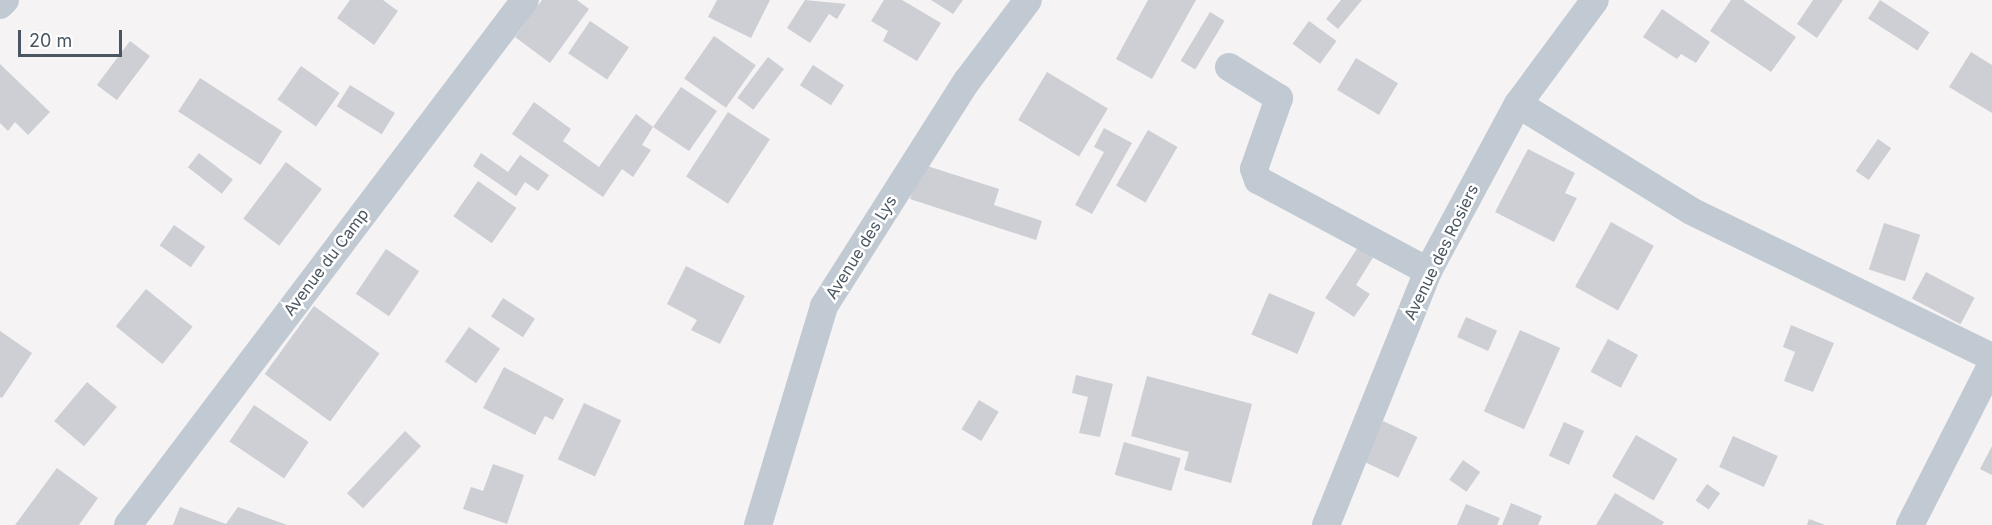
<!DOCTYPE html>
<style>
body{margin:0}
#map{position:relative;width:1992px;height:525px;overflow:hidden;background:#f5f3f3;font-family:Inter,sans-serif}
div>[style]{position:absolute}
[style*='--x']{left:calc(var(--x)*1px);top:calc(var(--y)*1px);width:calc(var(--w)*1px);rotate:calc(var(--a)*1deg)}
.building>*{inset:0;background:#cdcfd5;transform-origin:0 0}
.street>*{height:28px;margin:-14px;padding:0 14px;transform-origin:14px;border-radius:14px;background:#c1cad2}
span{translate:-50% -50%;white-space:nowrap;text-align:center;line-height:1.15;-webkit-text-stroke:5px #fff;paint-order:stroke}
.street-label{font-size:16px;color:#4a5661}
.scale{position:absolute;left:18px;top:30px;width:104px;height:27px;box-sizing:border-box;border:3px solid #4a5661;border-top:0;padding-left:8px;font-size:18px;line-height:21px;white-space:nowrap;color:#4a5661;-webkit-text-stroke:4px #fff;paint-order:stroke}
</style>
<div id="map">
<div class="building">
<div style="clip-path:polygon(350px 0,383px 0,398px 11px,374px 45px,337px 18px)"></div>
<div style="clip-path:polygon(542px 0,577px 0,589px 9px,550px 63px,515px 37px)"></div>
<div style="clip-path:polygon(717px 0,770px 0,751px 38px,708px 17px)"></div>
<div style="clip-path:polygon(805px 0,846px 4px,837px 19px,829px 14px,810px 43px,787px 28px)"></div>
<div style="clip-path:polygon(884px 0,902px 0,941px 23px,917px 61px,883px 41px,888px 31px,871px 21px)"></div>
<div style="clip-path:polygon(931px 0,963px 0,953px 14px)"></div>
<div style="clip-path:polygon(1148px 0,1196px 0,1152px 79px,1116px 59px)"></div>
<div style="clip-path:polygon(1341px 0,1362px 0,1338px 29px,1326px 19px)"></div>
<div style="clip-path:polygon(1731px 0,1743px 0,1796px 37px,1771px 72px,1710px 31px)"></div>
<div style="clip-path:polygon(1813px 0,1843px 0,1817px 38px,1797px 24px)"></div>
<div style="left:1880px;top:0;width:59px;height:22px;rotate:33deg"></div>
<div style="clip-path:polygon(1662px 9px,1710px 42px,1696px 63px,1681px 54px,1677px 59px,1643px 37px)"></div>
<div style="left:1210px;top:12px;width:17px;height:57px;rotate:31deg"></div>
<div style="left:590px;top:21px;width:47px;height:39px;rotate:34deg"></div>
<div style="left:1309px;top:21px;width:34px;height:28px;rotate:36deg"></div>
<div style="left:714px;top:36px;width:51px;height:52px;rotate:35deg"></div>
<div style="left:130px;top:41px;width:25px;height:55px;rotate:37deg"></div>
<div style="clip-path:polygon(1971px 52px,1992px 65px,1992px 113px,1949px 87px)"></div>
<div style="left:768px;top:57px;width:20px;height:51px;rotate:37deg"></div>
<div style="left:1356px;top:58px;width:49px;height:37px;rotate:31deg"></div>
<div style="clip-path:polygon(0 64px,50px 112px,28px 135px,15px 122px,8px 131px,0 123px)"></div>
<div style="left:813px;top:65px;width:37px;height:24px;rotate:33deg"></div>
<div style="left:301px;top:66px;width:47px;height:41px;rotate:35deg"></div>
<div style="left:1047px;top:72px;width:71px;height:56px;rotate:31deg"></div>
<div style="left:200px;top:78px;width:98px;height:40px;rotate:33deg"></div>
<div style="left:350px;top:85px;width:53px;height:25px;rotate:32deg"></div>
<div style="clip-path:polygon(681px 87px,717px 111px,689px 151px,653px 127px,642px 145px,651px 150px,633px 177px,622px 169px,603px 197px,512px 134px,534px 102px,571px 129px,563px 141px,599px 167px,636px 114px,653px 127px)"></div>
<div style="left:728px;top:112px;width:50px;height:77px;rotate:33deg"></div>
<div style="clip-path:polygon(1104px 128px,1132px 143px,1092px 214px,1075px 205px,1104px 152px,1094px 147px)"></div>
<div style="left:1148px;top:130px;width:34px;height:64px;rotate:30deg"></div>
<div style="left:1878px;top:139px;width:16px;height:39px;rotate:35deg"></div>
<div style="clip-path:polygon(1528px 149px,1575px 173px,1565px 193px,1577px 198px,1554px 242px,1495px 212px)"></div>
<div style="left:199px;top:153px;width:43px;height:18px;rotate:38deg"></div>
<div style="clip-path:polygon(481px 153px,508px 172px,520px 155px,549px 175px,538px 191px,525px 182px,516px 196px,473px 166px)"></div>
<div style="left:286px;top:162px;width:45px;height:71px;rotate:37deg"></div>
<div style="clip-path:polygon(921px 164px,999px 189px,994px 205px,1042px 221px,1036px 240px,910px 199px)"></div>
<div style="left:478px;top:181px;width:47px;height:43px;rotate:35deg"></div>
<div style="left:1611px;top:222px;width:49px;height:74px;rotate:29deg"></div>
<div style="left:1884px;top:223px;width:38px;height:49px;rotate:18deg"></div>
<div style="left:174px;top:225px;width:38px;height:25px;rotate:35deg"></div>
<div style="clip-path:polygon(1358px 247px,1374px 256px,1356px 285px,1370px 294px,1354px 317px,1325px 298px)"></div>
<div style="left:386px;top:249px;width:40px;height:54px;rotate:34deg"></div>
<div style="clip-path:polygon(686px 266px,745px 296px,720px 344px,691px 330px,697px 320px,667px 304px)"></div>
<div style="left:1926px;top:272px;width:55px;height:30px;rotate:28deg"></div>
<div style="left:146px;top:289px;width:60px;height:48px;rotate:39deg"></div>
<div style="left:1269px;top:293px;width:50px;height:45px;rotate:23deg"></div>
<div style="left:503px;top:298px;width:38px;height:22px;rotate:33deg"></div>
<div style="left:314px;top:306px;width:81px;height:84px;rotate:36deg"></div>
<div style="left:1466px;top:317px;width:34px;height:22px;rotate:24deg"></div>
<div style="clip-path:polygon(1791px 325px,1834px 343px,1813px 392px,1784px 381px,1795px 352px,1783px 347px)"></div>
<div style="left:469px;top:327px;width:38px;height:42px;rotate:35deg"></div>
<div style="left:1520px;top:330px;width:44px;height:89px;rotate:24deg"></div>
<div style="clip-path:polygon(0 331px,32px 353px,2px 398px,0 397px)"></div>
<div style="left:1608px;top:339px;width:34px;height:37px;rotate:28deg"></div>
<div style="clip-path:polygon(504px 367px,564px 399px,553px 420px,545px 416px,535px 435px,483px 408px)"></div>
<div style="clip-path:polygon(1076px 375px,1113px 384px,1100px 437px,1079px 433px,1088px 397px,1072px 393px)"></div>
<div style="clip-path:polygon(1147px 376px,1252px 404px,1231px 483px,1184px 470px,1189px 452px,1131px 436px)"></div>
<div style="left:87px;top:382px;width:39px;height:51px;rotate:40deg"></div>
<div style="left:979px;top:400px;width:23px;height:34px;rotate:31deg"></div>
<div style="left:584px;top:403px;width:41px;height:62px;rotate:25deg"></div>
<div style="left:254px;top:405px;width:66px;height:44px;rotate:34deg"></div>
<div style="left:1383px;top:421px;width:38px;height:45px;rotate:25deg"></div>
<div style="left:1564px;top:422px;width:22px;height:37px;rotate:24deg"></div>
<div style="left:405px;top:431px;width:22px;height:85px;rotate:43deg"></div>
<div style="left:1636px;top:435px;width:48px;height:48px;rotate:30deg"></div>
<div style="left:1733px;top:436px;width:49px;height:34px;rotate:24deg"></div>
<div style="left:1124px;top:442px;width:59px;height:34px;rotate:16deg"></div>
<div style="clip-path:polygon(1992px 446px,1992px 475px,1980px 469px)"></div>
<div style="left:1463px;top:460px;width:21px;height:24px;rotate:35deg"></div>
<div style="clip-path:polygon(493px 464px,524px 475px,507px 524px,463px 509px,471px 487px,483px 491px)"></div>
<div style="clip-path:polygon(57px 468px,98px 498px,79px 525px,15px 525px)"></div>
<div style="left:1707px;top:484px;width:16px;height:20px;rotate:35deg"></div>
<div style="clip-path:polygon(1615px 493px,1664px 522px,1662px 525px,1596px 525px)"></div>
<div style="clip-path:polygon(1511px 503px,1542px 516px,1538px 525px,1502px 525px)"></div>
<div style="clip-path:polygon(1466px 504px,1500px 518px,1497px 525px,1457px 525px)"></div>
<div style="clip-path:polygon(180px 507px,226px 524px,238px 507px,287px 525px,173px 525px)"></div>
<div style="clip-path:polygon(1809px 519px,1825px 525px,1807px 525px)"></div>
</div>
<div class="street">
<div style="--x:0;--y:5;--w:7;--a:-45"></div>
<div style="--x:1229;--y:67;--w:59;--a:31.8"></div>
<div style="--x:1279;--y:98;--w:75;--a:109.4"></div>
<div style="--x:1254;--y:169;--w:12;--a:70"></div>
<div style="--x:1258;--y:180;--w:193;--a:28.2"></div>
<div style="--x:1518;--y:104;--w:203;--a:31.7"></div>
<div style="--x:1691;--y:211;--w:335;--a:25.9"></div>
<div style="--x:128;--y:525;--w:658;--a:-52.9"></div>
<div style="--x:758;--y:525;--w:229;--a:-73.2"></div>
<div style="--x:824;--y:306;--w:267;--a:-57.6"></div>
<div style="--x:967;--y:81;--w:101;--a:-53"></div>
<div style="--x:1326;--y:525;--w:274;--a:-68.1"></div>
<div style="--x:1428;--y:271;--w:190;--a:-61.7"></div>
<div style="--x:1518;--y:104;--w:129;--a:-53.5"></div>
<div style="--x:1910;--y:525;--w:181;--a:-63"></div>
</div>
<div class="street-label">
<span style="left:861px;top:247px;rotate:-58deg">Avenue des Lys</span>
<span style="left:1441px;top:252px;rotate:-64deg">Avenue des Rosiers</span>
<span style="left:326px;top:262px;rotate:-53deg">Avenue du Camp</span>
</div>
<div class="scale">20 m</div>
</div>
